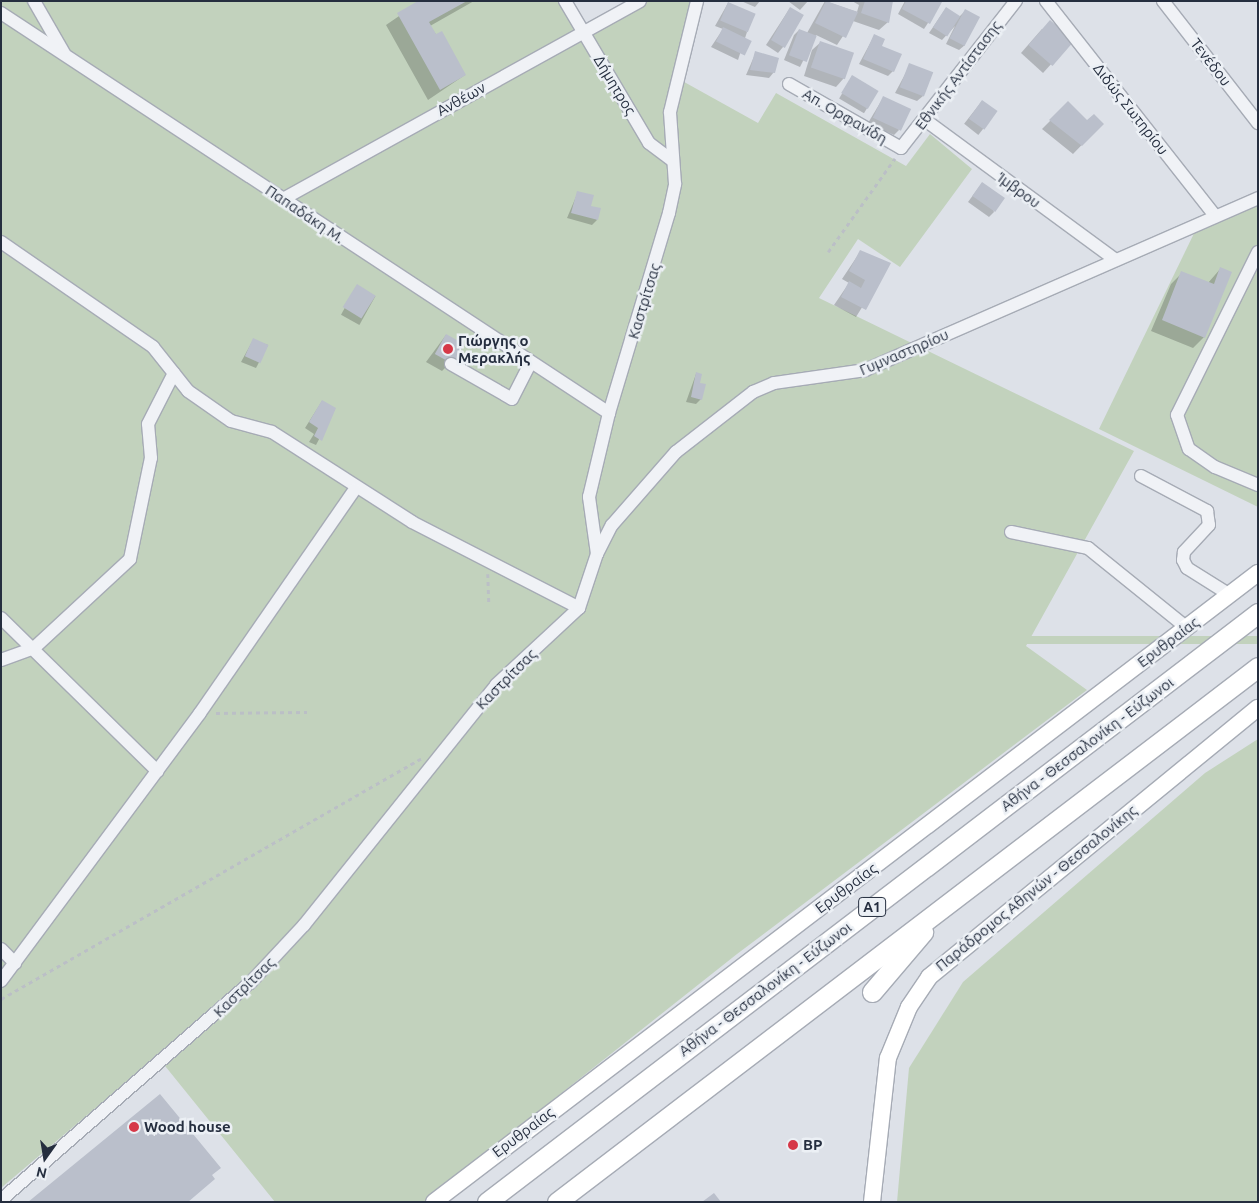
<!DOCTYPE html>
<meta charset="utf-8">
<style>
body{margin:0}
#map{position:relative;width:1259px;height:1203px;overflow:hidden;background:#dde1e8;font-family:Ubuntu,sans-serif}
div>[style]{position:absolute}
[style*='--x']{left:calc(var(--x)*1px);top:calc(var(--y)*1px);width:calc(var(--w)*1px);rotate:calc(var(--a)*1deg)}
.green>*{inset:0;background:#c2d2bd;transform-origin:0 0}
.shadow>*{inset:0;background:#0003;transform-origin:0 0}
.building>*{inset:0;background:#babfcb;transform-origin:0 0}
.path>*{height:2.5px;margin-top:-1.25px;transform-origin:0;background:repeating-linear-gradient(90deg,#bbbfc6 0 4px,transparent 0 8px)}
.roads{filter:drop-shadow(1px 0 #a6abb5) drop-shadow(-1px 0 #a6abb5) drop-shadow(0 1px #a6abb5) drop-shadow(0 -1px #a6abb5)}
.minor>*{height:12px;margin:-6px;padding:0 6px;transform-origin:6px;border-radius:6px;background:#f0f2f6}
.major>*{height:16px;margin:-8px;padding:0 8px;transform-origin:8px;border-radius:8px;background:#fff}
.highway>*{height:19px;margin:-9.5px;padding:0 9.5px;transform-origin:9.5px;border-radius:9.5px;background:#fff}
.dots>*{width:14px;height:14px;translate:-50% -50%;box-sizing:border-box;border:2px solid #ecf0f5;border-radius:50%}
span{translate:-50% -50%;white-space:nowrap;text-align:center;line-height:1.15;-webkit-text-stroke:5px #ecf0f5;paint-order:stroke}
.shield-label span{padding:1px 4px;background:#ecf0f5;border:1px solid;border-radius:4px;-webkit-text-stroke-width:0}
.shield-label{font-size:14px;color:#252e3f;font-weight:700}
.street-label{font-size:15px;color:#252e3f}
.poi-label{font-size:15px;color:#252e3f;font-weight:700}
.left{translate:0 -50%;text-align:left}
.frame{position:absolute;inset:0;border:2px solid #252e3f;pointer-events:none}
.north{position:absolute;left:20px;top:1133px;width:50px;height:50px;-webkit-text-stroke:4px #ecf0f5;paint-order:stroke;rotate:193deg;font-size:14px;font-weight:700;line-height:20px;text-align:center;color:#252e3f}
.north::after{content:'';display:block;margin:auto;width:18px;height:22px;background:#252e3f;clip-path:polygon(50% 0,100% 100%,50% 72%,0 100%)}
</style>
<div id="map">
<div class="green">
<div style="clip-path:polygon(1px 1px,568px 1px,585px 30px,642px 1px,696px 1px,677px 78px,758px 123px,776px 93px,906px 166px,930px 134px,972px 169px,900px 267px,858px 239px,819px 298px,1134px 451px,1026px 646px,1087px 690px,737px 954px,424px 1202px,275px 1202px,157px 1056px,1px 1188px)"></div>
<div style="clip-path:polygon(1258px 194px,1258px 507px,1099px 429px,1201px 219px)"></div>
<div style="left:1258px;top:636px;width:8px;height:933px;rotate:90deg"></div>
<div style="clip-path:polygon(1258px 739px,1258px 1202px,897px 1202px,909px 1068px,963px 982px,1205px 773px)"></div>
</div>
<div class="shadow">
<div style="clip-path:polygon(421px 1px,474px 1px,430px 26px,465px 75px,428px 100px,386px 25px)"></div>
<div style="clip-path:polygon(741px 1px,760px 1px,755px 7px)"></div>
<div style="clip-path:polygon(788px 1px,808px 1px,800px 10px)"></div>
<div style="clip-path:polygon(825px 1px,857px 12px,859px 5px,852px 1px,892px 1px,888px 22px,879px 30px,853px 21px,837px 45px,816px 35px,800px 67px,784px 60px,794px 35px,799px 30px,807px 33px)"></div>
<div style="clip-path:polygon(905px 1px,924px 1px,941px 3px,924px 29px,898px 14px)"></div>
<div style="clip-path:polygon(728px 3px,747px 32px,738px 60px,711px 47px,723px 29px,715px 26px)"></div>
<div style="clip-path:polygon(790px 8px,783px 47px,778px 53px,766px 45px)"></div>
<div style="clip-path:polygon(946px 8px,959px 17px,965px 11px,965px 45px,959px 50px,946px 44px,955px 26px,942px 40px,929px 33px)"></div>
<div style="clip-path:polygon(1042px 29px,1072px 41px,1043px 73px,1021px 53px)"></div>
<div style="clip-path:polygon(874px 36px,893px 71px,888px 76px,859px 64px)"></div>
<div style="clip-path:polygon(821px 42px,844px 78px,836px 87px,804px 76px,812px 50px)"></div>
<div style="clip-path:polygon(756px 52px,774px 72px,769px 78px,746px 75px)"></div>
<div style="clip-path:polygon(910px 65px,923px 96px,917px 101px,895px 93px)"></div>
<div style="left:852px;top:77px;width:29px;height:25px;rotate:31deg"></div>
<div style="clip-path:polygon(883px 98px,899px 130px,894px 135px,868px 123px)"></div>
<div style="left:982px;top:101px;width:18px;height:29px;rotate:38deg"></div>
<div style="clip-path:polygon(1068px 103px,1087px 122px,1102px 124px,1073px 154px,1042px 129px)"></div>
<div style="clip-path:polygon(982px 183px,994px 212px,989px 217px,968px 202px)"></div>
<div style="clip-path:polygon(578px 192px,597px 220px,592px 225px,567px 218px)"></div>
<div style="clip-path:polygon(860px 252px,889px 264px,856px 317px,834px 305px,849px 283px,842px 279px)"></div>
<div style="clip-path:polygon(1221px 268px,1204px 337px,1193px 348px,1151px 331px,1171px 284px,1182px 273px,1208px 283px)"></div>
<div style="left:357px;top:286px;width:21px;height:33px;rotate:29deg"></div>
<div style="clip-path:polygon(446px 335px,450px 363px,442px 371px,426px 362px)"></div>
<div style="clip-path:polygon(253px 340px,268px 345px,256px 368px,241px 362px)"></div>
<div style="clip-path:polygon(696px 374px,701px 399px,696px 404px,686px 402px)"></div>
<div style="clip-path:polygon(322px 401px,335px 409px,316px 445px,309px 442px,314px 434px,305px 428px)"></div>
</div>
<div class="building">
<div style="clip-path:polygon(418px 1px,467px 1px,429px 22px,436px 34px,442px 31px,466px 75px,440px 90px,397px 13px)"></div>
<div style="clip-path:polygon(826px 1px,858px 12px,846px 38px,815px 23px)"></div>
<div style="clip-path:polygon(865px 1px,893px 1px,889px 23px,861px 13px)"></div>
<div style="clip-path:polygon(906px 1px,940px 1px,942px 2px,930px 24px,902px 9px)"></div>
<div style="left:728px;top:2px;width:30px;height:20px;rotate:23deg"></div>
<div style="left:790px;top:7px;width:16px;height:38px;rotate:30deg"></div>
<div style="left:946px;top:7px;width:17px;height:24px;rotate:33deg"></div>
<div style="left:965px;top:9px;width:17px;height:33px;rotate:28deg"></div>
<div style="left:1050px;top:20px;width:32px;height:33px;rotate:41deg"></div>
<div style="left:723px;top:27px;width:32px;height:16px;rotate:26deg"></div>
<div style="left:799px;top:29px;width:19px;height:28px;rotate:21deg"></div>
<div style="clip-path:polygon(874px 34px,885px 39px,882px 46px,902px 54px,894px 72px,863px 59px)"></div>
<div style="left:820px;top:41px;width:36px;height:28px;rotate:19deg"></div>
<div style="clip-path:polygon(755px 51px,779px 58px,775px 73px,750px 70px)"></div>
<div style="left:909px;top:63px;width:26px;height:26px;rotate:21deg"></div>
<div style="left:852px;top:75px;width:31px;height:21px;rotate:31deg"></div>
<div style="left:883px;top:96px;width:31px;height:24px;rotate:25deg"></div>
<div style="left:982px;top:100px;width:19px;height:23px;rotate:35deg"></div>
<div style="clip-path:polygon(1068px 101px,1087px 120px,1094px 114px,1104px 124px,1082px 146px,1049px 120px)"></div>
<div style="left:982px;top:182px;width:28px;height:17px;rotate:35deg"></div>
<div style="clip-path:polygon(577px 191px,594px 195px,591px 206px,601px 208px,598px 220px,571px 213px)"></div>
<div style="clip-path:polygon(860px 250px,891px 263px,866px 310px,841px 297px,849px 281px,861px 288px,865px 280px,849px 271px)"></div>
<div style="clip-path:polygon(1220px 267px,1232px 272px,1205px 338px,1162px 320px,1181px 271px,1214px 284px)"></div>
<div style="left:357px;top:284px;width:22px;height:27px;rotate:32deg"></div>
<div style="left:446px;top:334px;width:21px;height:23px;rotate:29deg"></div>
<div style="left:253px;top:338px;width:17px;height:20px;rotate:24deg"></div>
<div style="clip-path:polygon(696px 372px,702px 374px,700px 383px,706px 384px,702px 400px,691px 397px)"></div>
<div style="clip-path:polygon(322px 400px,336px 408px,322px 441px,314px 436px,318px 428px,309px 422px)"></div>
<div style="clip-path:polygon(160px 1094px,221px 1168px,212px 1175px,215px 1179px,188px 1202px,28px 1202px)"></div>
<div style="clip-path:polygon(714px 1193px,721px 1202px,702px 1202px)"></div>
</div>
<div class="path">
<div style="--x:828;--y:252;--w:115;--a:-54.5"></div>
<div style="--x:488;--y:574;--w:31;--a:88"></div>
<div style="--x:216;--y:713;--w:91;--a:-0.6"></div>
<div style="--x:1;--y:999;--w:484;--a:-29.8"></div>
</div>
<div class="roads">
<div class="minor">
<div style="--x:34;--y:1;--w:60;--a:60"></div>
<div style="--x:565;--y:1;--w:165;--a:59.4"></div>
<div style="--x:649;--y:143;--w:30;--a:37"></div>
<div style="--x:1046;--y:1;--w:273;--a:51.8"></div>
<div style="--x:1163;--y:1;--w:155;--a:52.1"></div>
<div style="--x:1;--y:13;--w:728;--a:33.34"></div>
<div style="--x:789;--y:84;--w:129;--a:29.7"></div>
<div style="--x:901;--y:148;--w:187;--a:-52"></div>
<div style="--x:925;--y:120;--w:235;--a:36.3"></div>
<div style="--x:283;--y:199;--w:408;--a:-29"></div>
<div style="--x:1;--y:242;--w:185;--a:34.6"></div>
<div style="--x:153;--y:347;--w:56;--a:51.5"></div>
<div style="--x:188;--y:391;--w:52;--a:34.9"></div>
<div style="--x:231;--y:421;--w:42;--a:15"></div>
<div style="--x:272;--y:432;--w:166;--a:32.7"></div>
<div style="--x:412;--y:522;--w:188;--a:27.2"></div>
<div style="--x:1258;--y:252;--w:182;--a:116.4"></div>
<div style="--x:1177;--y:415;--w:36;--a:71"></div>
<div style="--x:1189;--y:449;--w:32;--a:35"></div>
<div style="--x:1215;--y:467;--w:47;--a:22.7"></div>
<div style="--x:451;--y:364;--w:70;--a:29.8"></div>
<div style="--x:512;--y:399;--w:39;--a:-63"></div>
<div style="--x:1141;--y:476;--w:75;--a:27.9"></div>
<div style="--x:1207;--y:511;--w:14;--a:82"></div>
<div style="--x:1209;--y:525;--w:37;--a:133"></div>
<div style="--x:1184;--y:552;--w:8;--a:97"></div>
<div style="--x:1183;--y:560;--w:9;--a:63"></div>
<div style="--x:1187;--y:568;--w:51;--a:32.1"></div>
<div style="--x:1011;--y:532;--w:79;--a:11.7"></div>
<div style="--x:1088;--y:548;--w:127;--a:38.9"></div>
<div style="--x:597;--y:554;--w:33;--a:-63"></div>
<div style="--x:612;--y:525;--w:97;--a:-48.8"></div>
<div style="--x:676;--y:452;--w:98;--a:-37.9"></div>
<div style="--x:753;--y:392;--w:23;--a:-23"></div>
<div style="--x:774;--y:383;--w:92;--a:-8.1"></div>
<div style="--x:865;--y:370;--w:429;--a:-23.6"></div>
<div style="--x:1;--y:618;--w:219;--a:44.4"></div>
<div style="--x:1;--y:660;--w:35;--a:-20"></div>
<div style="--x:34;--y:648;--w:131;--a:-42.8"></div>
<div style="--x:130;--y:559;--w:103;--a:-78.3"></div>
<div style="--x:151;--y:458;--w:34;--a:-95"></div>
<div style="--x:148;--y:424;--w:57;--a:-63"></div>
<div style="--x:1;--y:949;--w:20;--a:45"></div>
<div style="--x:1;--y:981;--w:334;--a:-53.4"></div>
<div style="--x:200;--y:713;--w:272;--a:-55.3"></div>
<div style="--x:1;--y:1200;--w:332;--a:-41.1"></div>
<div style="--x:251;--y:982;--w:78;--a:-47.1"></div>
<div style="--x:304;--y:925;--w:307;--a:-51.3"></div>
<div style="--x:496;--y:685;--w:113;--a:-42.9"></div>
<div style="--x:579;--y:608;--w:57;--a:-71.6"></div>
<div style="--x:597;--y:554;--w:58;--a:-98"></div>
<div style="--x:589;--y:497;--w:86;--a:-76.6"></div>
<div style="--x:609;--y:413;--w:209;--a:-73.3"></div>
<div style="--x:669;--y:213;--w:30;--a:-78"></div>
<div style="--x:675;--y:184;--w:72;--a:-94"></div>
<div style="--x:670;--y:112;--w:114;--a:-76.3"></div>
</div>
<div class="major">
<div style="--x:434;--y:1202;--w:1037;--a:-37.36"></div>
<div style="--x:872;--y:1202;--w:145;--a:-83.7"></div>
<div style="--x:888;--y:1058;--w:55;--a:-67.6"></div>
<div style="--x:909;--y:1007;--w:36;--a:-56"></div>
<div style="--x:929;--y:977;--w:425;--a:-39.3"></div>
</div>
<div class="highway">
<div style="--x:872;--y:992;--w:79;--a:-49.6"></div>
<div style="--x:487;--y:1202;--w:970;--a:-37.38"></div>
<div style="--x:557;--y:1202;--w:882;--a:-37.35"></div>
</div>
</div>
<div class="dots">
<div style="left:448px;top:349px;background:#d63848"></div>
<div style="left:134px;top:1127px;background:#d63848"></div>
<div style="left:793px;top:1145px;background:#d63848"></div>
</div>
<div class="shield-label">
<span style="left:872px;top:907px">Α1</span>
</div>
<div class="street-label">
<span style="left:1211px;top:62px;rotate:52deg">Τενέδου</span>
<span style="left:958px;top:75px;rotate:-53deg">Εθνικής Αντίστασης</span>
<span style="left:615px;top:85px;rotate:59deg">Δήμητρος</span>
<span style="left:461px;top:99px;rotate:-29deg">Ανθέων</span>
<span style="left:1131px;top:109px;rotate:52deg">Διδώς Σωτηρίου</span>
<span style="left:845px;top:116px;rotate:30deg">Απ. Ορφανίδη</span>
<span style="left:1019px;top:190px;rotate:36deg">Ίμβρου</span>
<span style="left:305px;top:214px;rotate:34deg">Παπαδάκη Μ.</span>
<span style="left:644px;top:301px;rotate:-73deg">Καστρίτσας</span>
<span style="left:904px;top:352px;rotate:-23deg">Γυμναστηρίου</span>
<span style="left:1168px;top:642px;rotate:-37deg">Ερυθραίας</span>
<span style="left:506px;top:679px;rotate:-45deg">Καστρίτσας</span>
<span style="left:1087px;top:744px;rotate:-37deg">Αθήνα - Θεσσαλονίκη - Εύζωνοι</span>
<span style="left:846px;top:888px;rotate:-37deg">Ερυθραίας</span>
<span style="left:1036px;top:888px;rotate:-39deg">Παράδρομος Αθηνών - Θεσσαλονίκης</span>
<span style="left:244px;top:987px;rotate:-44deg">Καστρίτσας</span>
<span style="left:765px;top:989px;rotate:-37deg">Αθήνα - Θεσσαλονίκη - Εύζωνοι</span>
<span style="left:523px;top:1132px;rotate:-37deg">Ερυθραίας</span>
</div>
<div class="poi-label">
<span class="left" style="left:458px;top:349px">Γιώργης ο<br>Μερακλής</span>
<span class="left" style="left:144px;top:1127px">Wood house</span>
<span class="left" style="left:803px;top:1145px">BP</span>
</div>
<div class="frame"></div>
<div class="north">N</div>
</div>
